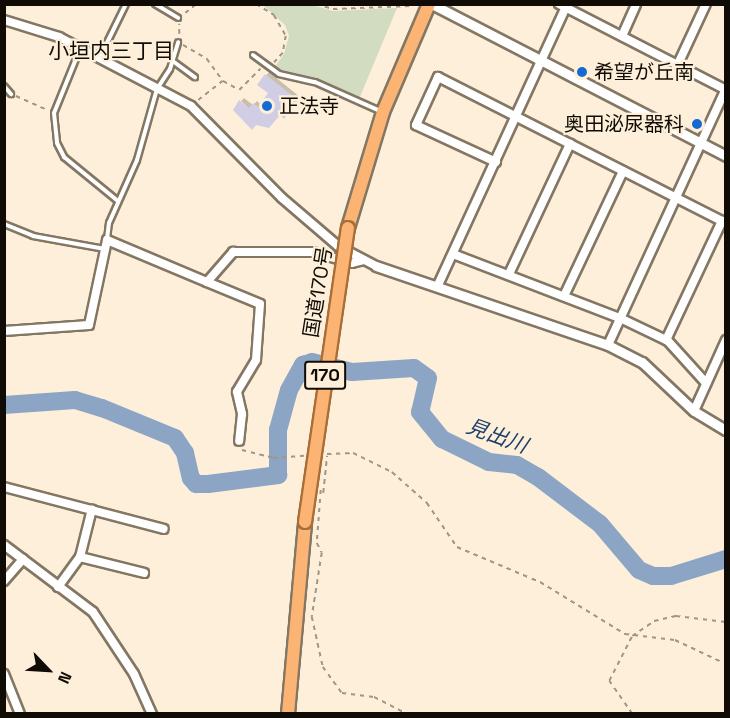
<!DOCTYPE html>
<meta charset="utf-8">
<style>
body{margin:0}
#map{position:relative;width:730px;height:718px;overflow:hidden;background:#fdefd9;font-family:"Space Grotesk","Noto Sans JP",sans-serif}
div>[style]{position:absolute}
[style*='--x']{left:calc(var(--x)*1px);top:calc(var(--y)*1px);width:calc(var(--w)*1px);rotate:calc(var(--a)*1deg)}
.green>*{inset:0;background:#d1dcc1}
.shadow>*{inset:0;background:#0003}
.river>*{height:18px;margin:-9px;padding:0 9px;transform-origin:9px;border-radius:9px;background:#8ca5c5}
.building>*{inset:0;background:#d1cde4}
.path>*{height:1.5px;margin-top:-0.75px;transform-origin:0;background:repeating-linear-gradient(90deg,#a09686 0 4.5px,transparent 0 9px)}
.roads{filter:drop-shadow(2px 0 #837764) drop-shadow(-2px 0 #837764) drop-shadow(0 2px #837764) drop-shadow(0 -2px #837764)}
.service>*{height:4px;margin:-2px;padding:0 2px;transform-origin:2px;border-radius:2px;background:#fff}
.minor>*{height:8px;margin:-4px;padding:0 4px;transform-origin:4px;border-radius:4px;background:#fff}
.tertiary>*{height:9px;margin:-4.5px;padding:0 4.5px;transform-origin:4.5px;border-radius:4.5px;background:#fff}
.trunk>*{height:12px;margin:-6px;padding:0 6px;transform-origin:6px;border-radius:6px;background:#fcb474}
.bridges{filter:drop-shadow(2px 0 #a96e37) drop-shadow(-2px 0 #a96e37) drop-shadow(0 2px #a96e37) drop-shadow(0 -2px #a96e37)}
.trunk-bridge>*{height:12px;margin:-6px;padding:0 6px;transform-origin:6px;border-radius:6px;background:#fcb474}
.dots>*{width:16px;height:16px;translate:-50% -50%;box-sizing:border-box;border:3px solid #fdefd9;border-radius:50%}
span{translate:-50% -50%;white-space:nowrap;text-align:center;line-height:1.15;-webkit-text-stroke:4.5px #fdefd9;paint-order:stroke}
.shield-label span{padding:2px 4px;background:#fdefd9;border:2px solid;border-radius:4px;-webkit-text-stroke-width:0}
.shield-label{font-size:18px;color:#100c05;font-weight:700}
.poi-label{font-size:20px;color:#100c05}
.left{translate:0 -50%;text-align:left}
.right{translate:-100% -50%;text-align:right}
.street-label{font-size:20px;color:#100c05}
.neighbourhood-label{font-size:21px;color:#100c05}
.water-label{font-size:21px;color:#1d406b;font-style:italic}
.frame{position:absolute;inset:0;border:6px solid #100c05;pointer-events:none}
.north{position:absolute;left:18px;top:640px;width:60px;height:60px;-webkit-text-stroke:4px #fdefd9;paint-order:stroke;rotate:115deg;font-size:16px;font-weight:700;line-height:24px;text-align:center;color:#100c05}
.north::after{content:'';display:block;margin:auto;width:21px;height:27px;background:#100c05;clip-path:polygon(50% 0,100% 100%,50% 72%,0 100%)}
</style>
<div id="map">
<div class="green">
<div style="clip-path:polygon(263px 5px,312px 5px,333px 11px,397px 8px,359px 99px,318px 80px,289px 76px,274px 68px,284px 54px,289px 36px,285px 25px)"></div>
</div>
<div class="shadow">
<div style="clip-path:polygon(269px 72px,300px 97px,287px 114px,280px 114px,269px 127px,241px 101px,244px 98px,253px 105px,257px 101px,262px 105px,270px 93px,259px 85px)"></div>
</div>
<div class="river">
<div style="--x:4;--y:405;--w:71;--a:-4"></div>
<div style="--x:75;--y:400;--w:28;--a:17"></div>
<div style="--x:102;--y:408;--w:79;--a:22.3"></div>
<div style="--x:175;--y:438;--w:18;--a:56"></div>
<div style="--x:185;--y:453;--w:26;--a:77"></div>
<div style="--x:191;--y:478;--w:8;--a:50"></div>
<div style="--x:196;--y:484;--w:12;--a:0"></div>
<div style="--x:208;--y:484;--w:71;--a:-7.3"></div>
<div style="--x:278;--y:475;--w:45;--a:-90"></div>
<div style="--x:278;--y:430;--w:41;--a:-74.6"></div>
<div style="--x:289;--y:390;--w:29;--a:-61"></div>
<div style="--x:303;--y:365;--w:9;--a:-18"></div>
<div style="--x:312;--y:362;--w:41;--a:14"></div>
<div style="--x:352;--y:372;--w:62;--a:-3.7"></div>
<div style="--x:414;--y:368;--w:17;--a:36"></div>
<div style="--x:428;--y:378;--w:35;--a:103"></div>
<div style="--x:420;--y:412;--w:35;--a:51"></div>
<div style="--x:442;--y:439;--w:52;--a:26.1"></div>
<div style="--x:489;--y:462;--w:28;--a:6"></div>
<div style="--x:517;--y:465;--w:24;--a:30"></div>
<div style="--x:538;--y:477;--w:78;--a:37.2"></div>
<div style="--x:600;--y:524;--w:60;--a:49.7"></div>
<div style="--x:639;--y:570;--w:15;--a:23"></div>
<div style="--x:653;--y:576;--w:18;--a:0"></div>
<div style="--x:671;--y:576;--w:58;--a:-17.2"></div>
</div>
<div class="building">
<div style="clip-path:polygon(265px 74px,298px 100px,284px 119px,280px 115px,269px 128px,256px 125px,252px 130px,233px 110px,239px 100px,249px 108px,253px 103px,258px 107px,268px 93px,257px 85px)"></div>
</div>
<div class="path">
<div style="--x:256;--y:4;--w:21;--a:31"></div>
<div style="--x:274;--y:15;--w:24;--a:60"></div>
<div style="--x:286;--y:36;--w:17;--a:100"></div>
<div style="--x:283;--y:53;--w:13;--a:132"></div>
<div style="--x:316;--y:4;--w:18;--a:16"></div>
<div style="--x:333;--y:9;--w:78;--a:-2.2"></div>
<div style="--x:185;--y:13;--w:14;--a:-39"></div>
<div style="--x:179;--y:34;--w:10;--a:-90"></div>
<div style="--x:183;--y:45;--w:28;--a:30"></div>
<div style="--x:207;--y:59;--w:27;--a:54"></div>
<div style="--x:223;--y:81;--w:18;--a:29"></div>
<div style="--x:239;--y:90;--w:30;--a:-45"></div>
<div style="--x:16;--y:96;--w:34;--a:24"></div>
<div style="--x:198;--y:100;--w:31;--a:-38"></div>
<div style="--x:242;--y:450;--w:32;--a:14"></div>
<div style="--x:273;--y:458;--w:31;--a:-4"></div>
<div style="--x:327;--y:454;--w:26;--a:-2"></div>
<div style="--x:353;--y:453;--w:43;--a:26"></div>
<div style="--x:392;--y:472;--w:47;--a:41.5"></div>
<div style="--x:427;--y:503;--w:53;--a:55.7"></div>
<div style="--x:457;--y:547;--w:90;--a:22.9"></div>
<div style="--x:540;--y:582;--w:100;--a:31.5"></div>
<div style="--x:625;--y:634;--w:50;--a:6.8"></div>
<div style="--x:675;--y:640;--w:56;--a:25.2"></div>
<div style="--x:321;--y:490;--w:53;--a:94.3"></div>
<div style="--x:317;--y:543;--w:11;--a:63"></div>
<div style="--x:322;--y:553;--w:65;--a:98.9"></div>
<div style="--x:312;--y:617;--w:51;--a:77.6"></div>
<div style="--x:323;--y:667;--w:32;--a:54"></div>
<div style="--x:342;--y:693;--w:32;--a:7"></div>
<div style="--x:374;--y:697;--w:37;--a:27"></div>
<div style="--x:323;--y:493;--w:37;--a:-84"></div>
<div style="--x:632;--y:714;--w:40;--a:-124.9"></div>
<div style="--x:609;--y:681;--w:51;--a:-62.9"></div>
<div style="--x:632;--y:636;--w:27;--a:-34"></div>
<div style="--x:654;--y:621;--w:23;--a:-13"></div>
<div style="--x:676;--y:616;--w:50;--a:6.8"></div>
</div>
<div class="roads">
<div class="service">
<div style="--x:155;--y:4;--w:27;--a:31"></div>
<div style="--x:80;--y:49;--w:69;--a:112.1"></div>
<div style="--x:54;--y:113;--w:30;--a:84"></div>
<div style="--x:57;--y:143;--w:16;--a:63"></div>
<div style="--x:64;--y:157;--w:70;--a:39.2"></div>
<div style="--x:253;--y:55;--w:32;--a:36"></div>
<div style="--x:279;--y:74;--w:37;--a:13"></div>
<div style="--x:315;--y:82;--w:71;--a:24"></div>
<div style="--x:100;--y:57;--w:59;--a:-63.9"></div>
<div style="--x:174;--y:62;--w:26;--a:36"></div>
<div style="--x:4;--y:86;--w:11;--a:49"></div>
<div style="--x:4;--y:224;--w:31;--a:22"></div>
<div style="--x:33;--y:236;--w:73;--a:10.2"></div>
<div style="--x:107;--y:239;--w:16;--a:-83"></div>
<div style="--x:109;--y:223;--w:69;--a:-66"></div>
<div style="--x:137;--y:160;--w:74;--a:-74.3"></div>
<div style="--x:157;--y:89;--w:24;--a:-57"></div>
<div style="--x:170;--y:69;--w:28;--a:-73"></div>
</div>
<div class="minor">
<div style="--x:559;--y:4;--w:188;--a:27.2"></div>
<div style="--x:4;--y:20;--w:58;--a:17.2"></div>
<div style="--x:59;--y:37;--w:149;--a:27.6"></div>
<div style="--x:191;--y:106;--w:129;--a:45.3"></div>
<div style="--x:282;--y:198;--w:74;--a:40.6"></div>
<div style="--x:338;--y:246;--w:43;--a:27.8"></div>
<div style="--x:622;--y:36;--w:35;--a:-66"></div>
<div style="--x:678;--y:64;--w:66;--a:-65"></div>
<div style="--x:496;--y:162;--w:88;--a:-155.2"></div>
<div style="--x:416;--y:125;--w:53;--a:-65.4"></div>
<div style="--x:438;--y:77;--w:323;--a:26.9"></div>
<div style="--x:453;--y:254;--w:179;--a:21"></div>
<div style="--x:620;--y:318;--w:53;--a:25.6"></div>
<div style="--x:668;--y:341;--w:57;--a:47.9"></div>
<div style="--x:509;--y:274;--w:144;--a:-64.9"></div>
<div style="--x:207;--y:282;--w:57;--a:22.5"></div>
<div style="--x:260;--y:304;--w:56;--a:94.1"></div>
<div style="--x:256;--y:360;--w:37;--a:121"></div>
<div style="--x:237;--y:392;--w:23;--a:77"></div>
<div style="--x:242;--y:414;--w:27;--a:96"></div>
<div style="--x:438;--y:285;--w:309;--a:-65.3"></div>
<div style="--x:564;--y:296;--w:138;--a:-64.7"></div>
<div style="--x:4;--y:331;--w:85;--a:-4"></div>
<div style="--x:89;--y:325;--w:87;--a:-78"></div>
<div style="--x:107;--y:240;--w:108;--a:22.8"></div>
<div style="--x:207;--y:282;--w:40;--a:-49"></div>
<div style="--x:233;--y:252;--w:80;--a:0"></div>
<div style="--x:313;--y:252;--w:40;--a:16"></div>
<div style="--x:351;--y:263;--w:13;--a:-13"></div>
<div style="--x:666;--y:340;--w:132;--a:-64.8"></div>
<div style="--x:608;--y:345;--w:282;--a:-65.3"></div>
<div style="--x:694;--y:411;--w:78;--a:-65.7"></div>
<div style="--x:4;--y:487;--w:165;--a:14.7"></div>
<div style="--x:4;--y:545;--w:111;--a:37"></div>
<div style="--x:93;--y:612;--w:74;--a:56.5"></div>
<div style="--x:134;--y:674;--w:44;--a:65.8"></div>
<div style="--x:80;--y:557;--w:66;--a:14"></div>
<div style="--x:4;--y:581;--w:29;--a:-49"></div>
<div style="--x:58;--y:587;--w:37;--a:-54"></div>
<div style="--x:80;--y:557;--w:49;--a:-76"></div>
<div style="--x:4;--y:674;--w:43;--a:68.2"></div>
</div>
<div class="tertiary">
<div style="--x:432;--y:4;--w:331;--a:27.3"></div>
<div style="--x:376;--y:266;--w:245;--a:18.8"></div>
<div style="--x:608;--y:345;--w:38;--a:27"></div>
<div style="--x:642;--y:362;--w:71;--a:43.3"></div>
<div style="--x:694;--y:411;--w:37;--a:31"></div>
</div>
<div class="trunk">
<div style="--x:348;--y:228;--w:121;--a:-73.2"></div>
<div style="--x:383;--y:112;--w:117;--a:-66.9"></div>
<div style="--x:288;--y:714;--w:193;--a:-84.9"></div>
</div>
</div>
<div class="bridges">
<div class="trunk-bridge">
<div style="--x:305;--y:522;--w:297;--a:-81.7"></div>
</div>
</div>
<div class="dots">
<div style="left:582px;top:72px;background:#1469d3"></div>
<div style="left:267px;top:106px;background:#1469d3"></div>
<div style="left:697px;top:124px;background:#1469d3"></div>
</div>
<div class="shield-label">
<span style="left:325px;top:375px">170</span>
</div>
<div class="poi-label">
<span class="left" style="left:594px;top:72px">希望が丘南</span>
<span class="left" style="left:279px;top:106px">正法寺</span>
<span class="right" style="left:684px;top:124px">奥田泌尿器科</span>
</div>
<div class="street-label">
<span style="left:318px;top:292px;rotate:-81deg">国道170号</span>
</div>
<div class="neighbourhood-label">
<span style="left:111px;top:51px">小垣内三丁目</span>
</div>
<div class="water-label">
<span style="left:497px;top:436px;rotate:20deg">見出川</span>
</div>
<div class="frame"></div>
<div class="north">N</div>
</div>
